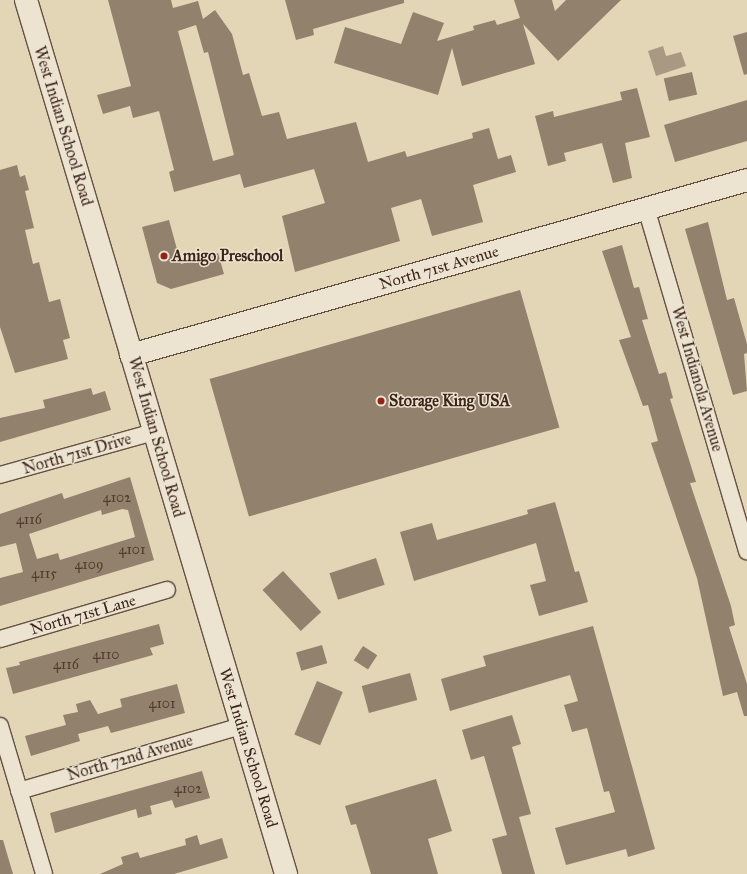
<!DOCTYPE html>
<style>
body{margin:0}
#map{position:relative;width:747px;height:874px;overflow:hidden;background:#e2d6b7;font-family:"IM FELL Great Primer",serif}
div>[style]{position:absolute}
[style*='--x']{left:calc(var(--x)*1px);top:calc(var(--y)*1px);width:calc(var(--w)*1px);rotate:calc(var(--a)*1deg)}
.water>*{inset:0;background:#aa9982}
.building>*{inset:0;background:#92816c;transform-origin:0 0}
.roads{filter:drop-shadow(1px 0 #665042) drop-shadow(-1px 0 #665042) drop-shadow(0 1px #665042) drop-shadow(0 -1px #665042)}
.street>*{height:16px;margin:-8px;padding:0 8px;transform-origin:8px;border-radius:8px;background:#ece4d0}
.secondary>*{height:22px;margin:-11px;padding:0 11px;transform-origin:11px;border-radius:11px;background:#ece4d0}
.dots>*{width:11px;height:11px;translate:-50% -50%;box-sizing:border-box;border:2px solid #ece4d0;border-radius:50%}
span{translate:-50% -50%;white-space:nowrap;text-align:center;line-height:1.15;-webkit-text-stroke:3px #ece4d0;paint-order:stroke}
.number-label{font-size:14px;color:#523b2f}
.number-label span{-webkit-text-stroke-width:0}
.street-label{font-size:16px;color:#3c241b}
.poi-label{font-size:16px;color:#3c241b;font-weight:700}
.left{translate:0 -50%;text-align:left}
</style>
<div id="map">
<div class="water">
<div style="clip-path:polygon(663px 46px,666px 56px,681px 52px,686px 66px,656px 76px,648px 51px)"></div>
</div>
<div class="building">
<div style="clip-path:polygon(evenodd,108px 0,171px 0,173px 8px,198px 1px,203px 19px,215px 10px,232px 34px,243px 75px,249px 73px,262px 116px,279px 112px,287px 139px,356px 122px,368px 162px,405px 151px,407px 157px,473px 138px,472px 133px,489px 128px,498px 159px,511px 155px,516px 172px,473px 185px,483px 222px,432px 236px,421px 199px,391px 208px,400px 241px,295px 272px,282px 216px,325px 203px,314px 169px,244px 188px,240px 174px,174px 192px,169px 172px,174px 170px,159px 111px,133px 118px,130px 106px,103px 114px,97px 95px,131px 86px,108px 0,196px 25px,204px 53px,208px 52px,234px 155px,213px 161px,178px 31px,196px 25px)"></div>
<div style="clip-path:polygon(285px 0,404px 0,404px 3px,313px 29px,314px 35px,296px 40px)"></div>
<div style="clip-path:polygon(514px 0,552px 0,555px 11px,566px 0,621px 0,558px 61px,523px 24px,535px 64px,462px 86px,452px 48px,438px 95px,334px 63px,345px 27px,401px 44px,413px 12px,444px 23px,437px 41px,474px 30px,473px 26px,495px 20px,497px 25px,520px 18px)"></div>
<div style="clip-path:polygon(747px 32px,747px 74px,744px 75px,733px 36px)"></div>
<div style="left:692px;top:72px;width:23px;height:29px;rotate:77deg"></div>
<div style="clip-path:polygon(637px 88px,650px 137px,625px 143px,632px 178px,613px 183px,602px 143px,564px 153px,566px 161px,548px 166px,535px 116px,553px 111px,554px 117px,622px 100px,620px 92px)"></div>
<div style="clip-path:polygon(747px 100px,747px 141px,675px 162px,664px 125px)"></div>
<div style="clip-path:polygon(17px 165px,20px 177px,25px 175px,29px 190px,25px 191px,34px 228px,25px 230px,33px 264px,39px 262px,49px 302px,60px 299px,70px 338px,63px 340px,68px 359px,15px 373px,0 327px,0 170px)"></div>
<div style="clip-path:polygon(169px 220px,181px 264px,218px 253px,224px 274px,171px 289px,157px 283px,142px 227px)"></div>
<div style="clip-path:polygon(708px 222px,727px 300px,734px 298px,747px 344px,747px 353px,744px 354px,747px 391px,733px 395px,685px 229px)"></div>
<div style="clip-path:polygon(622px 245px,634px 288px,639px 287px,648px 319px,642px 320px,659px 374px,666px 372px,673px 398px,670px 399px,696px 482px,690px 483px,731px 606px,735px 625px,729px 627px,747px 684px,747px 716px,744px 716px,737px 692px,723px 696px,697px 578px,651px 443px,658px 441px,648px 405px,643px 406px,619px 340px,631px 337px,602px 251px)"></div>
<div style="left:520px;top:290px;width:143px;height:323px;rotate:74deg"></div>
<div style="clip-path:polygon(91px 388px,93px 395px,105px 391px,111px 410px,0 442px,0 418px,45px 408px,43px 400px)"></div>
<div style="clip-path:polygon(evenodd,130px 477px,154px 560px,0 606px,0 578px,23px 572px,16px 543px,0 547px,0 514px,62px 493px,64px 499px,130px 477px,122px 509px,128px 510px,135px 537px,60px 560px,58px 553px,37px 559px,29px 534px,101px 510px,102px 515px,122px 509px)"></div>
<div style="clip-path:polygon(555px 502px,575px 572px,579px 571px,588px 602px,539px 616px,530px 585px,546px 581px,536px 543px,414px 581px,400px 532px,432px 523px,437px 540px,528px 514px,527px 510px)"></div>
<div style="left:376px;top:558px;width:28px;height:49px;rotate:72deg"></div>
<div style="left:283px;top:571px;width:56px;height:28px;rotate:47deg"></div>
<div style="clip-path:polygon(159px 624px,164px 644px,150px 648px,153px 655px,13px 694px,6px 668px,20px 665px,19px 662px)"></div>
<div style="clip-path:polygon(593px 626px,655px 849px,628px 857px,626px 849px,566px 865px,555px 828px,615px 812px,609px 791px,604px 792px,587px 728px,572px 732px,564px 705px,578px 701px,570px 675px,450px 711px,441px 679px,486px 666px,483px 656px)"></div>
<div style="left:322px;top:645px;width:19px;height:27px;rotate:74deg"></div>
<div style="left:363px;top:646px;width:17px;height:17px;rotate:33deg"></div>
<div style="left:410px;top:673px;width:28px;height:50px;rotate:75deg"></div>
<div style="left:317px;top:681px;width:28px;height:58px;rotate:23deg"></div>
<div style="clip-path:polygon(177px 684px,185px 713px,111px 733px,108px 726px,78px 734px,80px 741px,31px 756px,25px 736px,66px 725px,63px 715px,78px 712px,76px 704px,90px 700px,98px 714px,122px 707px,120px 699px)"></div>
<div style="clip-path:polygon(512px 715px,521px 744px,512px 747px,531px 814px,519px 817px,535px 874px,502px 874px,492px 839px,507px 835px,484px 756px,471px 760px,462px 730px)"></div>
<div style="clip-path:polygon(202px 771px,210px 798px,175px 808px,172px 800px,150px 806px,152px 814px,138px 818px,136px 809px,55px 833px,50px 813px)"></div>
<div style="clip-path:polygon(436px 779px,452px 831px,428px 839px,438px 874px,371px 874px,356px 824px,351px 825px,345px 806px)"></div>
<div style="clip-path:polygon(197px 835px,200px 845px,222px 838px,228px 858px,174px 874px,100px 874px,123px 864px,121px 857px,138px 852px,140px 858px,186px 845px,185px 839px)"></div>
<div style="clip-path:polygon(0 840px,3px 840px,13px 874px,0 874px)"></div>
</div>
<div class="roads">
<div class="street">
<div style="--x:646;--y:208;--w:358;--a:73.6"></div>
<div style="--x:0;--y:475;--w:160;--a:-15.6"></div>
<div style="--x:0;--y:639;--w:174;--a:-16.4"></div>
<div style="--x:0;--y:726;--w:154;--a:73.4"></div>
<div style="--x:19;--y:791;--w:231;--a:-16.3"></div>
</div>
<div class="secondary">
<div style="--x:26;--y:0;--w:912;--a:73.43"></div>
<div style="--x:131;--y:355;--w:640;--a:-15.86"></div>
</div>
</div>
<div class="dots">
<div style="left:164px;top:256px;background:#8f2418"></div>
<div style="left:381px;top:401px;background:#8f2418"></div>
</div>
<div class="number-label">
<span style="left:117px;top:498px">4102</span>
<span style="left:29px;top:520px">4116</span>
<span style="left:132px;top:550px">4101</span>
<span style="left:89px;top:565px">4109</span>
<span style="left:44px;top:574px">4115</span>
<span style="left:106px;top:655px">4110</span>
<span style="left:66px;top:665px">4116</span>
<span style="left:162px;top:704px">4101</span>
<span style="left:188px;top:789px">4102</span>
</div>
<div class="street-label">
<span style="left:63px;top:126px;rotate:73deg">West Indian School Road</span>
<span style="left:439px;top:268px;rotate:-16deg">North 71st Avenue</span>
<span style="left:697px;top:379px;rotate:74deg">West Indianola Avenue</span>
<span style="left:156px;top:437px;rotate:74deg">West Indian School Road</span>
<span style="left:77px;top:454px;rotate:-16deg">North 71st Drive</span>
<span style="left:83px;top:615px;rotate:-16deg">North 71st Lane</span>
<span style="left:248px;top:748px;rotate:73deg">West Indian School Road</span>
<span style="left:130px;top:758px;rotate:-16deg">North 72nd Avenue</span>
</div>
<div class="poi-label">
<span class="left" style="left:172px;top:256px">Amigo Preschool</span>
<span class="left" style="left:389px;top:401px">Storage King USA</span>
</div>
</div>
